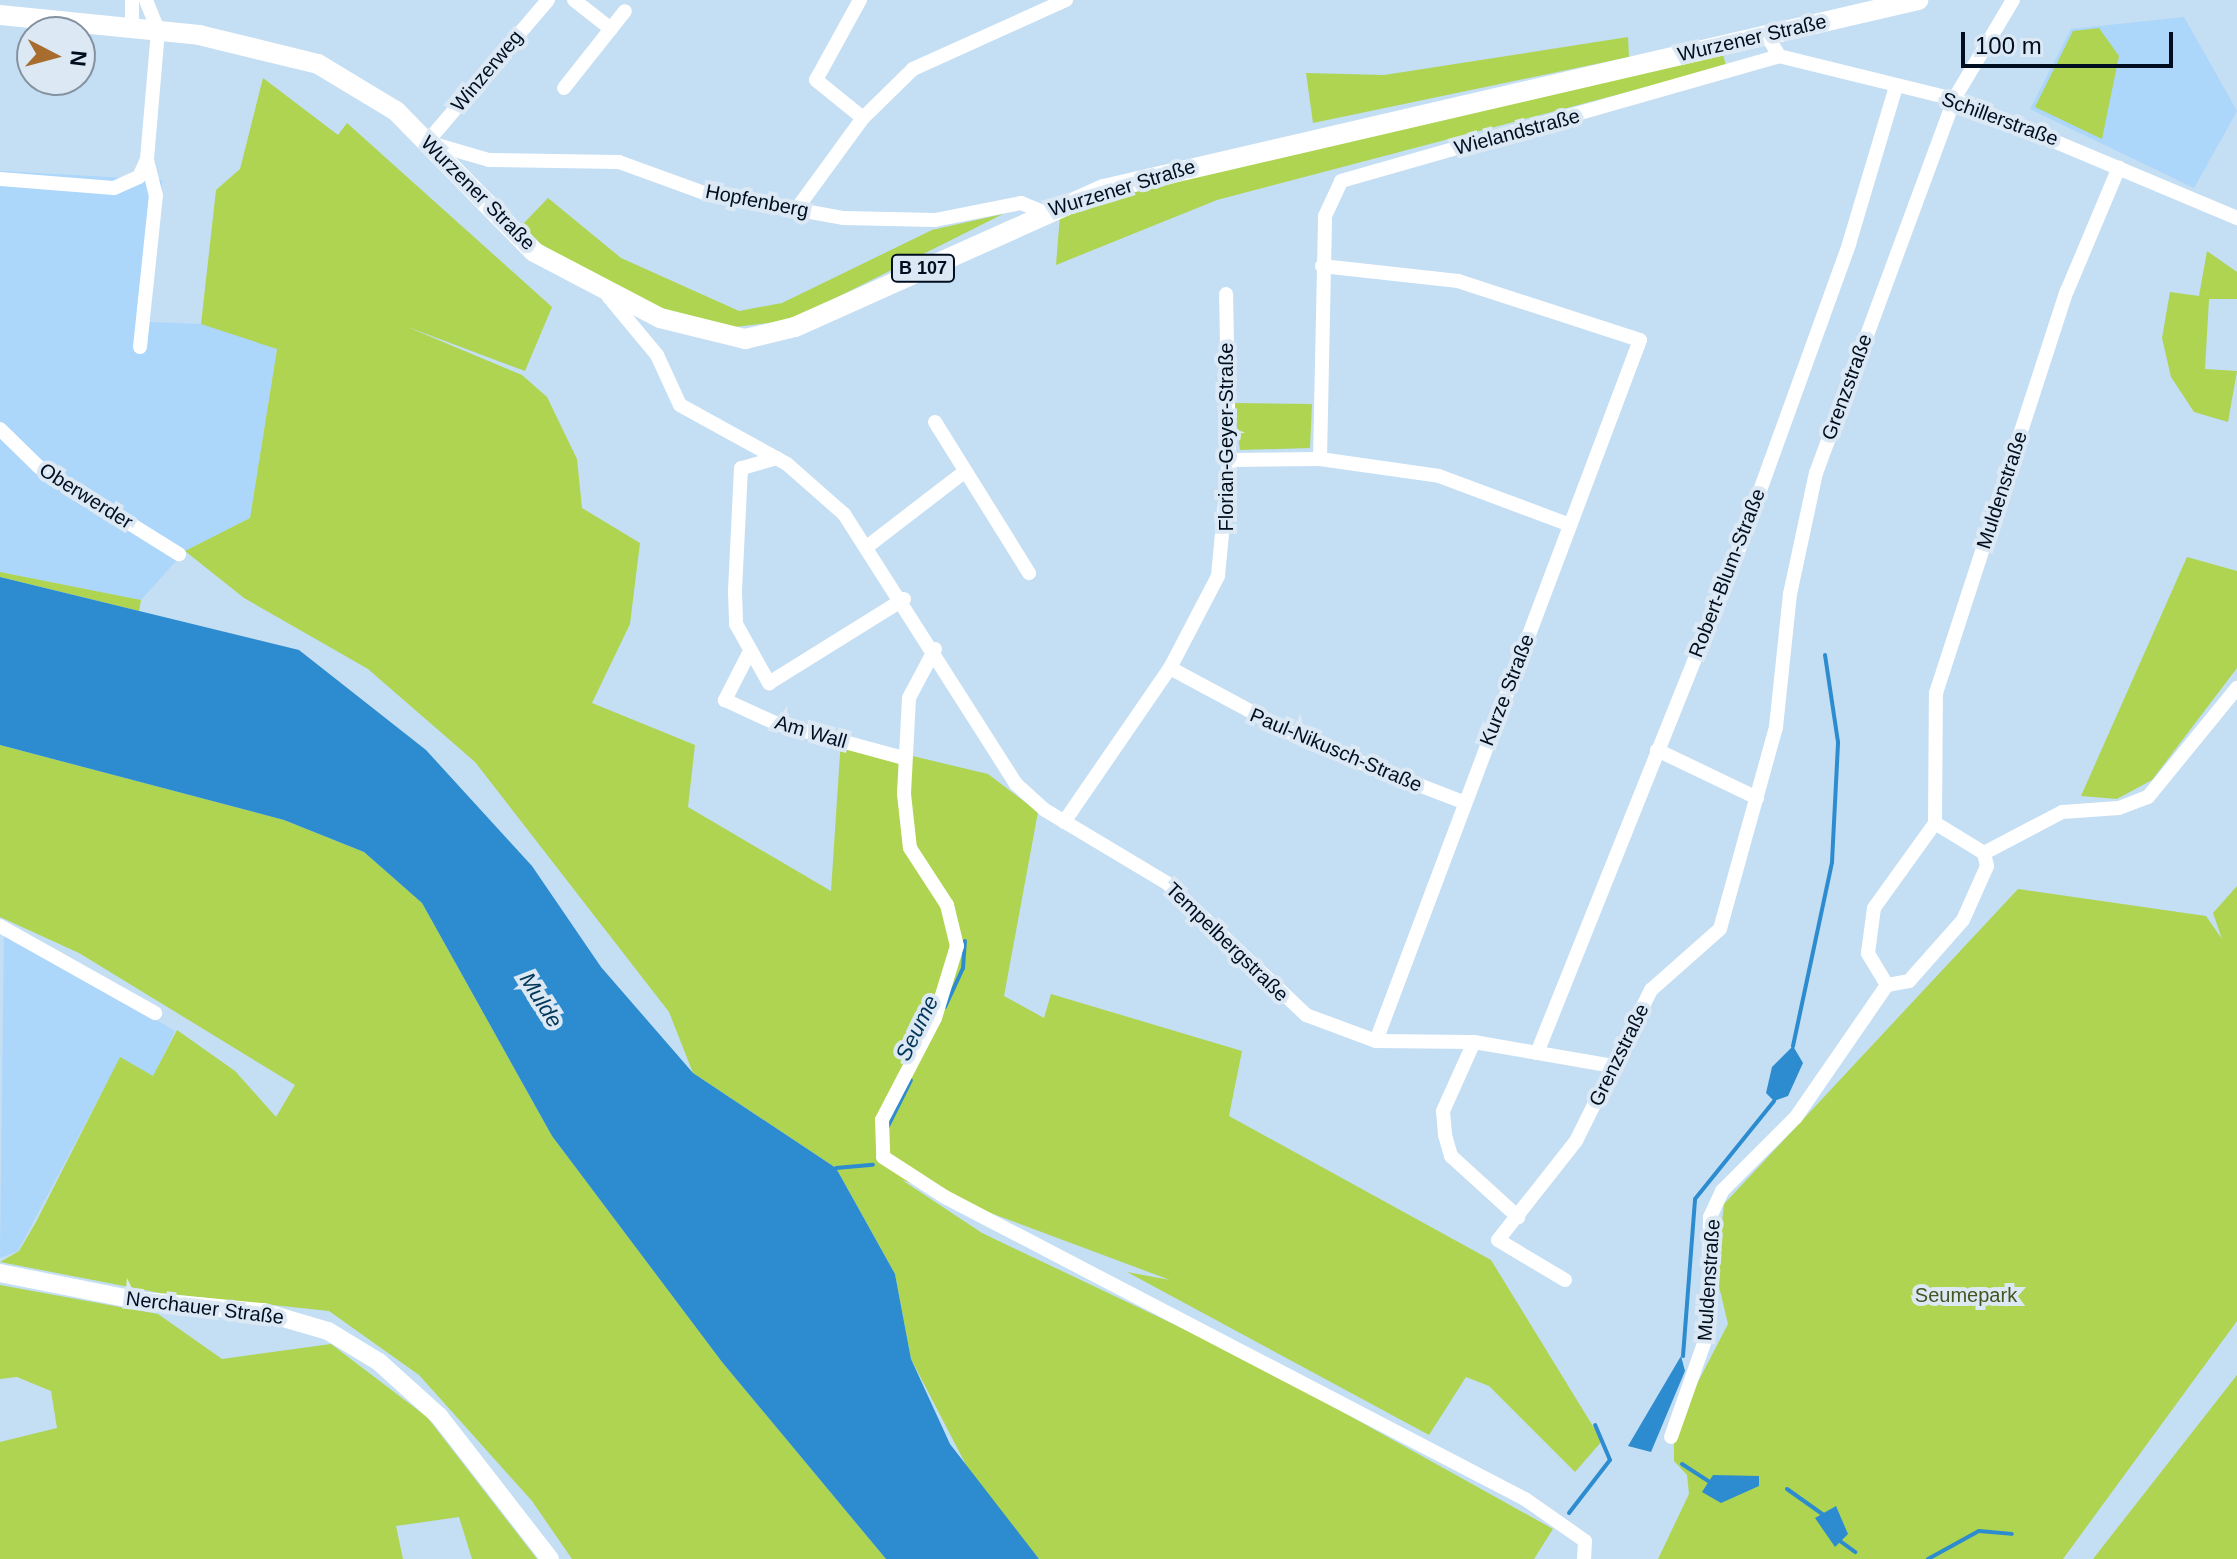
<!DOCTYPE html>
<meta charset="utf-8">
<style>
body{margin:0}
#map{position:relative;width:2237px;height:1559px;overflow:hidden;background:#c4def4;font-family:Arial,sans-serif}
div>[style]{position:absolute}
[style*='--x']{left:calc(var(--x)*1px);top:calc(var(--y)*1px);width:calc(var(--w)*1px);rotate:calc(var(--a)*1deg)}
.built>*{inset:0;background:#acd6fa}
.green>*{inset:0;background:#aed452}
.water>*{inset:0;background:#2c8ccf}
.stream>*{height:4px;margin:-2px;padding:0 2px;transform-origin:2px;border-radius:2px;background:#2c8ccf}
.minor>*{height:14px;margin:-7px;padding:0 7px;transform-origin:7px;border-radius:7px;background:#fff}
.secondary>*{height:18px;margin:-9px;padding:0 9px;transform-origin:9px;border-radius:9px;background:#fff}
.primary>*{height:20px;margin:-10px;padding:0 10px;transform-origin:10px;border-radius:10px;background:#fff}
span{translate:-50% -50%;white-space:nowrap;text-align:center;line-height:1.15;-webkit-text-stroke:8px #dce9f4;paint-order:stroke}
.shield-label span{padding:2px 6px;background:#dce9f4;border:2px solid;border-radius:6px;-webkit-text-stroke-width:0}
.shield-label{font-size:18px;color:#000e20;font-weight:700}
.street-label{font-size:20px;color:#000e20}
.park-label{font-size:20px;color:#455521}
.water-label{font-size:22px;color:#003657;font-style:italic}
.north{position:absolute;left:16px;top:16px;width:80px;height:80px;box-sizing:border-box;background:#dce9f4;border:2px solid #84919f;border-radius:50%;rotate:96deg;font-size:22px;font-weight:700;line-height:32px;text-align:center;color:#000e20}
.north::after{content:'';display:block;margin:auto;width:28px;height:36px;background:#a86c2e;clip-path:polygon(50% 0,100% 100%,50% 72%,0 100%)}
.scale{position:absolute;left:1961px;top:32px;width:212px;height:36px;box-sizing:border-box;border:4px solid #000e20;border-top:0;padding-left:10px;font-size:24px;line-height:28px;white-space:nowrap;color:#000e20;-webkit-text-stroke:6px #dce9f4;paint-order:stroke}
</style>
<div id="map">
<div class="built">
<div style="clip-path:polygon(2184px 17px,2237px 111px,2194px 188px,2030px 109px,2071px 29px)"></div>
<div style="clip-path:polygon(0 171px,162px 180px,150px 322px,201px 324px,277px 348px,250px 518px,185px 551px,141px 600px,0 572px)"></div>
<div style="clip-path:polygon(4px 932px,175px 1031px,153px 1077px,120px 1058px,18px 1251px,0 1258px)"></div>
</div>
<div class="green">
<div style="clip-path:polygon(2099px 28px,2119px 56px,2102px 139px,2035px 107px,2073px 31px)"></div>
<div style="clip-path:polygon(1628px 37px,1629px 57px,1313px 123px,1306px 73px,1384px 75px)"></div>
<div style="clip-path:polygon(1723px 54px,1726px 66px,1217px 200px,1056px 265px,1060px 215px,1107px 197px)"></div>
<div style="clip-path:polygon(263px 78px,338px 135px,347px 123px,552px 307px,525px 371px,405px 326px,522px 375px,547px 397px,577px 459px,582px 508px,640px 543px,630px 624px,592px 703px,695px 745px,688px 807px,831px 891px,841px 739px,988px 774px,1038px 812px,1004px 996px,1044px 1018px,1051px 994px,1242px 1051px,1229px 1116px,1491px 1260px,1602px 1441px,1575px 1472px,1489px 1386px,1466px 1377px,1429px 1435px,1127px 1272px,1170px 1280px,902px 1180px,982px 1233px,1251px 1361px,1553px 1529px,1534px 1559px,1039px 1559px,978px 1488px,911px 1359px,895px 1274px,836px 1168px,693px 1073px,669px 1012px,475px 762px,368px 669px,244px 598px,185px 551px,250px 518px,277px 349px,201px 324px,216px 190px,240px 169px)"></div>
<div style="clip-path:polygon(548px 198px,621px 258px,739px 311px,782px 303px,932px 230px,1003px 214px,792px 320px,718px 329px,614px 290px,541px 244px,522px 225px)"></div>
<div style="clip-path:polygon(2207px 251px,2237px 272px,2237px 299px,2209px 299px,2205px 369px,2237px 371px,2228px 422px,2194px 412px,2171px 377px,2162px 338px,2170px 292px,2199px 296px)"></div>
<div style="clip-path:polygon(1234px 403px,1312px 404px,1310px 448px,1240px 450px)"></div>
<div style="clip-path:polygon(2187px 557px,2237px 571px,2237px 668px,2152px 780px,2117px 799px,2081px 796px)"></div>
<div style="clip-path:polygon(0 572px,141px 600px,139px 611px,0 577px)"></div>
<div style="clip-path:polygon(0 745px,284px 820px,364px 852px,422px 903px,552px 1136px,722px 1362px,886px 1559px,572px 1559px,532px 1501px,419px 1375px,329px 1311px,160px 1293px,0 1262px,19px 1251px,36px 1222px,120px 1057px,153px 1076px,177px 1030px,235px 1071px,276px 1117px,295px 1085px,79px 953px,0 917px)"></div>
<div style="clip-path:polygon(2237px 886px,2237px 1321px,2063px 1559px,1658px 1559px,1689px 1494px,1687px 1475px,1674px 1461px,1674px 1428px,1728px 1324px,1716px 1274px,1724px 1204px,2018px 889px,2206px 916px,2222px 939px,2213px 913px)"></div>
<div style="clip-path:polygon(0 1285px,158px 1314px,222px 1359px,331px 1344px,427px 1417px,537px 1559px,472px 1559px,459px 1517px,396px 1526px,403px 1559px,0 1559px,0 1442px,57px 1428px,51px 1391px,17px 1377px,0 1379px)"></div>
<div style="clip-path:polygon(2237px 1375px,2237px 1559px,2093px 1559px)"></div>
</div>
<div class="water">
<div style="clip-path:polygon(0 577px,299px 650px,426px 750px,532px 866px,601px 967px,693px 1073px,836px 1168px,895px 1274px,911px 1359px,950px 1444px,1039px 1559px,886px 1559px,722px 1362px,552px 1136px,422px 903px,364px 852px,284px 820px,0 745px)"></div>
<div style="clip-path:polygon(1793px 1046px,1803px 1063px,1788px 1096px,1774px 1101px,1766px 1093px,1772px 1067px)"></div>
<div style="clip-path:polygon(1681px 1356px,1685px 1371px,1651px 1452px,1628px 1446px)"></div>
<div style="clip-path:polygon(1713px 1475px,1759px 1476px,1759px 1486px,1721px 1503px,1702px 1492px)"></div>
<div style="clip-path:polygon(1836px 1506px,1848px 1534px,1835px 1547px,1815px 1518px)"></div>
</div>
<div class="stream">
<div style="--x:945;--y:1007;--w:43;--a:-65.2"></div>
<div style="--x:963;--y:968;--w:27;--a:-86"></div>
<div style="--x:1793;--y:1046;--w:188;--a:-78"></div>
<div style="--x:1832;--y:862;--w:120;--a:-87.1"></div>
<div style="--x:1838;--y:742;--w:88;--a:-98.5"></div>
<div style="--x:888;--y:1126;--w:51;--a:-63.4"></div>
<div style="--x:836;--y:1168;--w:37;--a:-5"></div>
<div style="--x:1683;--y:1356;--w:157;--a:-85.6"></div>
<div style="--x:1695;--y:1199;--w:126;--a:-51.1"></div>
<div style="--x:1682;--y:1464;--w:37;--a:33"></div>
<div style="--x:1787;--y:1489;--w:47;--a:35.4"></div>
<div style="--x:1569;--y:1513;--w:67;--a:-52.3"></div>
<div style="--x:1610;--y:1460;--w:38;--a:-113"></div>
<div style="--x:1840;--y:1541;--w:19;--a:36"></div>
<div style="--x:1928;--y:1559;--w:58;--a:-28.8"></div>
<div style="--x:1979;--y:1531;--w:33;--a:5"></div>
</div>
<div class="minor">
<div style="--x:132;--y:0;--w:27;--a:90"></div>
<div style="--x:548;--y:0;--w:187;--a:130.4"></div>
<div style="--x:427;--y:142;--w:65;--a:16.2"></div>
<div style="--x:489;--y:160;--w:130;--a:0.9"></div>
<div style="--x:619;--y:162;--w:90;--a:20"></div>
<div style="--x:704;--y:193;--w:141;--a:10.2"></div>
<div style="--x:843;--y:218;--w:92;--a:1.2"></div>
<div style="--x:935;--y:220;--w:88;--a:-11.2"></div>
<div style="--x:1021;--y:203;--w:24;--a:22"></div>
<div style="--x:574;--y:0;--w:47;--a:38.1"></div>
<div style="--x:860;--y:0;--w:91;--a:118.8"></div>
<div style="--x:816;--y:80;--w:60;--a:39"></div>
<div style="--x:1766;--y:34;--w:26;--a:59"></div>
<div style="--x:1779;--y:56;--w:180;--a:13.8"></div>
<div style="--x:1954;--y:99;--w:307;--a:22.8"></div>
<div style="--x:564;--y:88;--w:98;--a:-51.6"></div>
<div style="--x:0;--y:179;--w:114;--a:4.5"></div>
<div style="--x:114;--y:188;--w:27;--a:-24"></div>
<div style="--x:139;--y:177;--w:20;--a:-66"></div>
<div style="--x:147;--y:159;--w:129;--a:-85.1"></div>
<div style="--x:158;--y:30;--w:32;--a:-112"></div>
<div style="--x:798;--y:207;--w:110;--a:-53.9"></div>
<div style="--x:863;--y:118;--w:70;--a:-44.4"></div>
<div style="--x:913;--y:69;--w:168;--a:-24.3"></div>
<div style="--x:1322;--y:266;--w:137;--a:6.3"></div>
<div style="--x:1458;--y:281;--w:191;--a:18"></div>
<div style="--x:1640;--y:340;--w:749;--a:110.64"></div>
<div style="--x:608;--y:296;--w:77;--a:50.3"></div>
<div style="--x:657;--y:355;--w:55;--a:65.3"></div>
<div style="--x:680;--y:405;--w:122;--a:28.9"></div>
<div style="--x:787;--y:464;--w:76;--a:41.3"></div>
<div style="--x:844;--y:514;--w:320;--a:57.5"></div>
<div style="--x:1016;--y:784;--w:39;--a:42"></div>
<div style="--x:1045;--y:810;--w:142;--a:30.9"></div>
<div style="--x:1167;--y:883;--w:192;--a:43.5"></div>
<div style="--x:1306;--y:1015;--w:75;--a:20.4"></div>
<div style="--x:1376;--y:1041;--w:98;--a:0.6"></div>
<div style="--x:1474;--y:1042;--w:141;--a:9.8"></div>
<div style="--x:140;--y:347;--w:152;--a:-84"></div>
<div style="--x:156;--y:196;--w:38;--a:-104"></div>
<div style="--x:935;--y:422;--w:178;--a:58.1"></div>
<div style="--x:0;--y:429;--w:54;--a:44.3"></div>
<div style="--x:39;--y:467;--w:165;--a:31.9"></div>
<div style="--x:777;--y:458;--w:37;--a:164"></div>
<div style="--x:741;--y:468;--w:124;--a:92.8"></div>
<div style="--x:735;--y:592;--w:32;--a:88"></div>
<div style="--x:736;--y:624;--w:68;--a:60.8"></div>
<div style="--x:769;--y:683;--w:159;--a:-31.9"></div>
<div style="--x:1320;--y:459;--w:120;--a:8.1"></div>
<div style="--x:1439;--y:476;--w:140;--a:20.5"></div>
<div style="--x:1229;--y:460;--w:91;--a:-0.6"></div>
<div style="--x:1320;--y:459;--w:243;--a:-88.8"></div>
<div style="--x:1325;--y:216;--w:38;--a:-65"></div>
<div style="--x:1341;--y:181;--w:455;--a:-15.9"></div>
<div style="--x:868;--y:546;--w:121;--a:-37.6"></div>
<div style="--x:935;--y:649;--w:55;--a:118"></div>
<div style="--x:909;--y:698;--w:96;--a:93"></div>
<div style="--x:904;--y:794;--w:54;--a:83.7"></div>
<div style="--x:910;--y:848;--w:68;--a:57"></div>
<div style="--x:947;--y:905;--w:42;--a:76.3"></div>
<div style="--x:957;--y:946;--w:75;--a:107"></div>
<div style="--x:935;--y:1018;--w:115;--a:117.5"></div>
<div style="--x:882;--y:1120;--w:37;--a:88"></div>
<div style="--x:883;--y:1157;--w:74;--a:32.8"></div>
<div style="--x:945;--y:1197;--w:654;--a:27.51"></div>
<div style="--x:1525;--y:1499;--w:73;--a:35"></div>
<div style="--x:1585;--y:1541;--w:18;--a:93"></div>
<div style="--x:748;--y:655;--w:51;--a:117.1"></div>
<div style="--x:725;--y:700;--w:55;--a:24.7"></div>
<div style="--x:775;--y:723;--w:134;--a:15.2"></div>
<div style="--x:1170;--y:668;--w:159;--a:28.2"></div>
<div style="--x:1310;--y:743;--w:164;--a:21.1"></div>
<div style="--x:1657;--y:750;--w:111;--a:25.6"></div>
<div style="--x:1064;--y:822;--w:187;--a:-55.5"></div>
<div style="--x:1170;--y:668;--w:104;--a:-62.4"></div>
<div style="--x:1218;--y:576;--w:117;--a:-84.6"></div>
<div style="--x:1229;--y:460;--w:166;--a:-91"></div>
<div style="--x:1984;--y:853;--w:88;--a:-27.7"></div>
<div style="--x:2062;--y:812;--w:57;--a:-4"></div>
<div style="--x:2119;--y:808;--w:31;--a:-21"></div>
<div style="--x:2148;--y:797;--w:141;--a:-50.8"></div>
<div style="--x:0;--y:926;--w:178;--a:29.3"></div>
<div style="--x:1887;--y:985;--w:37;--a:-121"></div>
<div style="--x:1868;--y:953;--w:45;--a:-82.4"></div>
<div style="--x:1874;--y:908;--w:105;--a:-54.3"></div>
<div style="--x:1474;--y:1042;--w:76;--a:114.2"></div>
<div style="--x:1443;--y:1111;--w:24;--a:85"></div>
<div style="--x:1445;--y:1135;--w:22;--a:74"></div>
<div style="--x:1451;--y:1156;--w:91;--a:42.3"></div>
<div style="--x:1537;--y:1053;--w:538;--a:-68.16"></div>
<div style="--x:1737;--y:554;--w:330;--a:-70.1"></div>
<div style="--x:1849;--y:244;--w:165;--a:-73.4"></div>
<div style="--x:1565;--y:1280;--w:78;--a:-149.2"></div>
<div style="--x:1498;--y:1240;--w:126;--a:-51.8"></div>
<div style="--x:1576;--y:1141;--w:169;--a:-63.6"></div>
<div style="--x:1651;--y:990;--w:92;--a:-41.5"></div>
<div style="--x:1720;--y:929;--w:210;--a:-74.5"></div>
<div style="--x:1776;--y:727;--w:134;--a:-84"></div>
<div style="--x:1790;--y:594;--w:124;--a:-77.9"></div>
<div style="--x:1816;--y:473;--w:399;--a:-69.7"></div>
<div style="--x:1954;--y:99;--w:115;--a:-59.2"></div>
<div style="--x:1671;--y:1437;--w:111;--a:-70.6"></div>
<div style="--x:1708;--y:1332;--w:115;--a:-89"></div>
<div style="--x:1710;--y:1217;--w:29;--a:-65"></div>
<div style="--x:1722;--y:1191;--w:105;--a:-45"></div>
<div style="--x:1796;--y:1117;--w:160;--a:-55.4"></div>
<div style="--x:1887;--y:985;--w:22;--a:-10"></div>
<div style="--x:1909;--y:981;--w:81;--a:-48.5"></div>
<div style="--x:1963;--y:920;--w:59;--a:-66"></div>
<div style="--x:1987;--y:866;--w:13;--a:-103"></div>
<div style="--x:1984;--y:853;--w:57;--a:-148.5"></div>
<div style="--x:1935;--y:823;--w:130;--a:-89.6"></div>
<div style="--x:1936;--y:693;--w:423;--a:-72"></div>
<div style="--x:2067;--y:291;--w:134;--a:-67.2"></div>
</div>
<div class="secondary">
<div style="--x:0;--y:1273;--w:138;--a:11.3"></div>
<div style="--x:135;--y:1300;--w:129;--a:5.4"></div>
<div style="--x:263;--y:1312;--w:68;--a:16.3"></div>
<div style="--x:328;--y:1331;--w:60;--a:31.3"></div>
<div style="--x:379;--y:1362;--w:81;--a:42"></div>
<div style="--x:439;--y:1416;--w:181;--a:52.2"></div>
</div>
<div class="primary">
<div style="--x:0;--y:15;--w:200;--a:5.7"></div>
<div style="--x:199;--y:35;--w:122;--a:13.7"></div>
<div style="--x:318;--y:64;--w:91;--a:31.1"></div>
<div style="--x:396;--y:111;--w:197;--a:45.6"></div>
<div style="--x:534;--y:252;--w:142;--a:27.6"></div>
<div style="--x:660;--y:318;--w:88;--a:13.9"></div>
<div style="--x:745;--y:339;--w:51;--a:-13.5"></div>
<div style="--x:795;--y:327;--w:338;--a:-24.1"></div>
<div style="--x:1104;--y:189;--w:836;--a:-13.07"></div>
</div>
<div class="shield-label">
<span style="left:923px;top:268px">B 107</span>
</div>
<div class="street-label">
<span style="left:1752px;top:38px;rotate:-13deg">Wurzener Straße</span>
<span style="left:487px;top:71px;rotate:-50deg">Winzerweg</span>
<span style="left:2000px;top:119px;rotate:20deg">Schillerstraße</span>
<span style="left:1517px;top:132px;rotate:-15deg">Wielandstraße</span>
<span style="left:1122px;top:188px;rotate:-17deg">Wurzener Straße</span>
<span style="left:478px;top:193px;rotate:45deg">Wurzener Straße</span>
<span style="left:757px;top:201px;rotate:11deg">Hopfenberg</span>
<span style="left:1847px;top:387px;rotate:-70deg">Grenzstraße</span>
<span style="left:1226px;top:437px;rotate:-90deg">Florian-Geyer-Straße</span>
<span style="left:2002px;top:490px;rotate:-72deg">Muldenstraße</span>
<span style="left:86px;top:496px;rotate:32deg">Oberwerder</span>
<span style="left:1727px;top:573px;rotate:-69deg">Robert-Blum-Straße</span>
<span style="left:1507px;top:690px;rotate:-69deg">Kurze Straße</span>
<span style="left:811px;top:732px;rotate:16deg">Am Wall</span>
<span style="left:1336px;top:750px;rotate:23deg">Paul-Nikusch-Straße</span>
<span style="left:1227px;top:942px;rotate:44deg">Tempelbergstraße</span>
<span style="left:1619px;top:1055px;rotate:-64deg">Grenzstraße</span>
<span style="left:1709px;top:1280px;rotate:-86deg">Muldenstraße</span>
<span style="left:205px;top:1308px;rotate:7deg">Nerchauer Straße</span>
</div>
<div class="park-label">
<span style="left:1966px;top:1295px">Seumepark</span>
</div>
<div class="water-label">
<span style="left:541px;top:1000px;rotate:58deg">Mulde</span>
<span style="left:917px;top:1028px;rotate:-64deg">Seume</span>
</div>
<div class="north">N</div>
<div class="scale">100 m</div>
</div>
